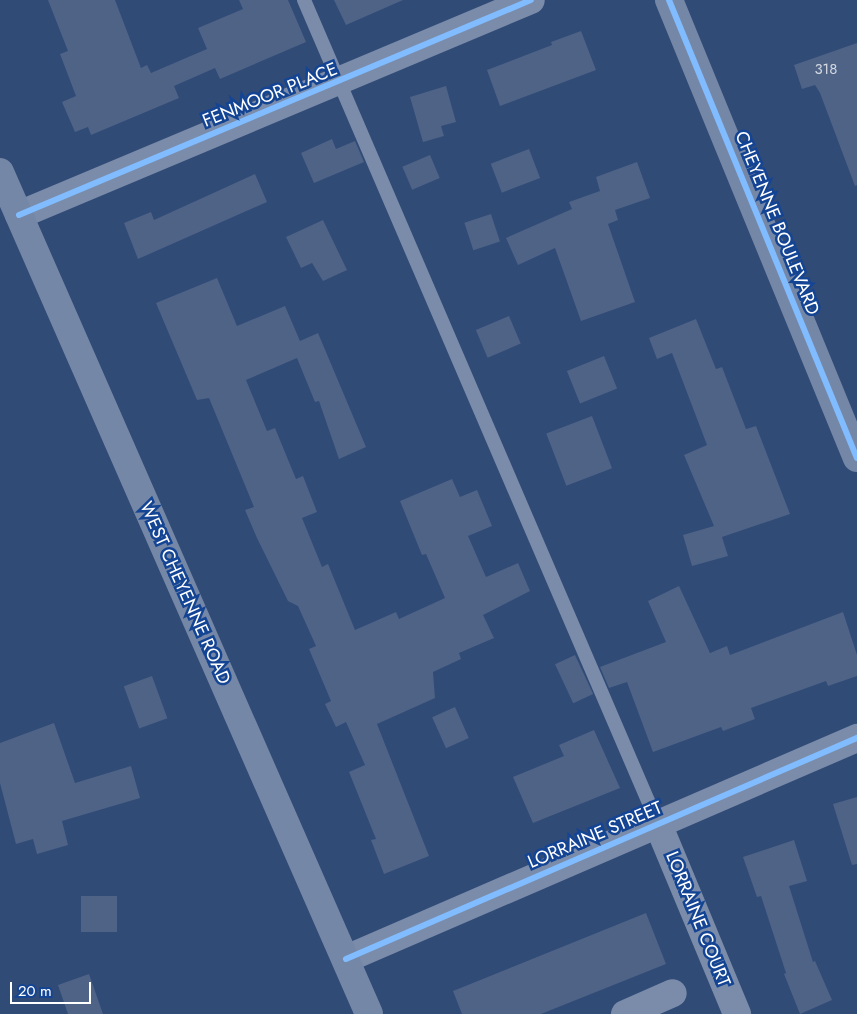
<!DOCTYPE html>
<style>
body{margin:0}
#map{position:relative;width:857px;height:1014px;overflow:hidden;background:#314b77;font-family:Jost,sans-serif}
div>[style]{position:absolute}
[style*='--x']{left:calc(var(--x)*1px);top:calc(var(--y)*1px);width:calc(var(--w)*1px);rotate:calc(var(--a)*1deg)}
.building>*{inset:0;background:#4e6386;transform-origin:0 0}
.lane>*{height:14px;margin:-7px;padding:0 7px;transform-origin:7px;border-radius:7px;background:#7a8ca9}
.street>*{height:28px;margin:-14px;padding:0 14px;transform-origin:14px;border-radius:14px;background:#7a8ca9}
.secondary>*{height:28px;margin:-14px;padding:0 14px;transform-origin:14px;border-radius:14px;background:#7587a6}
.cycleway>*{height:6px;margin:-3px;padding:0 3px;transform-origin:3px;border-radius:3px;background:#80bcff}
span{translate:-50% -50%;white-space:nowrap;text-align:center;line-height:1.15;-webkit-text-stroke:5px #144494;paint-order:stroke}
.number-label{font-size:15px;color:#d3d8e1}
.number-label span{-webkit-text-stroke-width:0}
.street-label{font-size:18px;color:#fff}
.scale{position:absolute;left:10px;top:982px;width:81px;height:22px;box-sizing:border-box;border:2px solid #fff;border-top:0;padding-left:6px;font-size:15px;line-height:18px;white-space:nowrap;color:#fff;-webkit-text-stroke:4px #144494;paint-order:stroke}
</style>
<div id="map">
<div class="building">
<div style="clip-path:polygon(48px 0,115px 0,141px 68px,147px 65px,151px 73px,207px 49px,198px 28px,243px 9px,239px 0,288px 0,306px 42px,220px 79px,215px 68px,174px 86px,179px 98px,91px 135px,88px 127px,75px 132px,62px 102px,76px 96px,60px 54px,68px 51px)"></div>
<div style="clip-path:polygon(334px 0,403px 0,346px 25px)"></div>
<div style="clip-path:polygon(581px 31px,596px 70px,500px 106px,487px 70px,552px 45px,551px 42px)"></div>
<div style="clip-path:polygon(857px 43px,857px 185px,855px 186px,820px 93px,815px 85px,802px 89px,794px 65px)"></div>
<div style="clip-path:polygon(446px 86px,456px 122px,441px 126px,444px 136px,423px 142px,410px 97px)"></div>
<div style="clip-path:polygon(332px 139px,336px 149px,355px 141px,364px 162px,314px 183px,301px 153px)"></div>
<div style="left:529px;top:149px;width:31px;height:41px;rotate:69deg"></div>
<div style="left:430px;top:155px;width:25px;height:30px;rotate:67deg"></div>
<div style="clip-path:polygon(637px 162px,650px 198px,615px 210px,618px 220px,608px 224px,635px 302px,581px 321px,555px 248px,518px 265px,506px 238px,572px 209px,569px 202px,600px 191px,596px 177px)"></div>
<div style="clip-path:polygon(255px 174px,267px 202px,138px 259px,124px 223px,151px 212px,154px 220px)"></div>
<div style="left:491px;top:214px;width:29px;height:28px;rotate:72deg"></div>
<div style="clip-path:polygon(323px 220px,347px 270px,323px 281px,312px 263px,301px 268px,286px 237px)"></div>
<div style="clip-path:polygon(217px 278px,237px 326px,285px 306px,300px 341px,318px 333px,366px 447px,339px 459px,319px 401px,315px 402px,297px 358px,246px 380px,267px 431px,275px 428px,296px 479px,303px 476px,317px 512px,302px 518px,322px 567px,328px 564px,355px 630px,396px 612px,399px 619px,445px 598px,426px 554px,422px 555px,400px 501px,452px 479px,460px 497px,477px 490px,492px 526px,468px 536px,486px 577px,518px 563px,530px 591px,483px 615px,494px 638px,459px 653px,461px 659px,433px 672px,435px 698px,377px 724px,429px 856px,384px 874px,371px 840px,376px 839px,349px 772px,365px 765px,346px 722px,336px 727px,325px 704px,331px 701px,309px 649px,316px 646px,298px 606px,288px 601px,257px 538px,245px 510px,254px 507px,209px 398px,197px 400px,156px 303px)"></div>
<div style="left:509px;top:316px;width:30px;height:36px;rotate:67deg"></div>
<div style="clip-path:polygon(696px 319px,716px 369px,722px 367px,746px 429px,756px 426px,790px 514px,722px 537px,728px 556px,692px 566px,683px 535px,714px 526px,684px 455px,707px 445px,672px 353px,657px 359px,649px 338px)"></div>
<div style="left:604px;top:356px;width:35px;height:40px;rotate:68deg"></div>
<div style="left:592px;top:416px;width:56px;height:49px;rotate:69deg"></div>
<div style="clip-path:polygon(679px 586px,710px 653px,727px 646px,730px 655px,843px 612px,857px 655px,857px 676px,828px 686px,826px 681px,751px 708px,755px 719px,723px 731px,721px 727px,653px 752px,627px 682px,609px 688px,600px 667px,666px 642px,648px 601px)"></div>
<div style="left:575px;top:655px;width:43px;height:22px;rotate:65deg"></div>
<div style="left:152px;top:676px;width:45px;height:30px;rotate:70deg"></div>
<div style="left:455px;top:707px;width:34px;height:25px;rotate:66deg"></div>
<div style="clip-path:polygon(54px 723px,75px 783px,131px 766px,140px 798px,62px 821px,68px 845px,37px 854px,33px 839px,16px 844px,0 783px,0 743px)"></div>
<div style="clip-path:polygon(594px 730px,620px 788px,533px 823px,513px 777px,564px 756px,559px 745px)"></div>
<div style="clip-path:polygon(857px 797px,857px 864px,852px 865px,833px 804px)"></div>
<div style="clip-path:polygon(794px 840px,807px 881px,789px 886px,813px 962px,815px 961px,832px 1000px,800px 1014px,784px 974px,786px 973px,761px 896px,757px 897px,743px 857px)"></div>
<div style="left:81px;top:896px;width:36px;height:36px"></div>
<div style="clip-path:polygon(646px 913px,666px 964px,541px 1014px,462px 1014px,453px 991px)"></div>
<div style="clip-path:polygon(89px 974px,103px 1014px,68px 1014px,58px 985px)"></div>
</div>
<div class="lane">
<div style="--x:304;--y:0;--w:897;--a:66.75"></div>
</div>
<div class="street">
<div style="--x:19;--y:215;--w:555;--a:-22.78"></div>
<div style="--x:658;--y:824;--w:206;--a:67.4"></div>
<div style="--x:346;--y:959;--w:557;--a:-23.39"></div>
<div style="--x:625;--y:1014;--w:52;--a:-23.6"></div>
</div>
<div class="secondary">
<div style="--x:669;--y:0;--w:495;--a:67.7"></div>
<div style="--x:0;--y:172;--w:919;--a:66.33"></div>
</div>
<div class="cycleway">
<div style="--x:669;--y:0;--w:495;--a:67.7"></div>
<div style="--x:19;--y:215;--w:555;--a:-22.78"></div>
<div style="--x:346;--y:959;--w:557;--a:-23.39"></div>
</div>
<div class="number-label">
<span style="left:826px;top:70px">318</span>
</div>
<div class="street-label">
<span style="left:270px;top:95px;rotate:-22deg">FENMOOR PLACE</span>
<span style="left:777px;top:223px;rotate:68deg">CHEYENNE BOULEVARD</span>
<span style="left:185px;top:593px;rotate:66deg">WEST CHEYENNE ROAD</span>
<span style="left:595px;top:835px;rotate:-23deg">LORRAINE STREET</span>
<span style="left:698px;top:919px;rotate:68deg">LORRAINE COURT</span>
</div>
<div class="scale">20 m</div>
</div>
